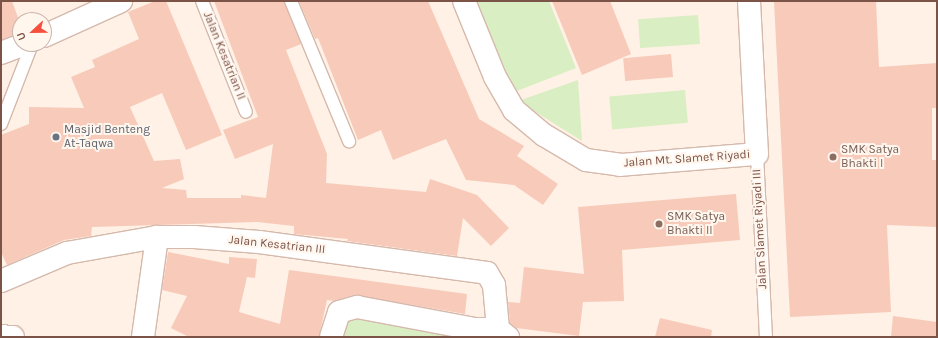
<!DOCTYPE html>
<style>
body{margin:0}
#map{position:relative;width:938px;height:338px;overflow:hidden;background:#fff1e5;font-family:Karla,sans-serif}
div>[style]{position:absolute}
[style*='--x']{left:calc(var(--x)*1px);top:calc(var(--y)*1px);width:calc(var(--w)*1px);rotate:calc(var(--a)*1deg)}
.green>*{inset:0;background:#d9eec2;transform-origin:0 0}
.building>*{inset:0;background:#f7caba;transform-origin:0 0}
.roads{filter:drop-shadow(1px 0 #d5b9ac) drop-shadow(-1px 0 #d5b9ac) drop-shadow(0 1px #d5b9ac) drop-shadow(0 -1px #d5b9ac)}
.lane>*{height:12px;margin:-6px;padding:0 6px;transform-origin:6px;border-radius:6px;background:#fff}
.street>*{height:22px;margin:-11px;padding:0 11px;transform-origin:11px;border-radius:11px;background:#fff}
.dots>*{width:11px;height:11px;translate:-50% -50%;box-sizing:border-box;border:2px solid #fff6ee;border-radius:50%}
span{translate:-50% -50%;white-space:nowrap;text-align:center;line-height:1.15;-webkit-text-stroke:4px #fff6ee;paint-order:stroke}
.street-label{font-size:12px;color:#7b5347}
.worship-label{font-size:12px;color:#5b616d}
.left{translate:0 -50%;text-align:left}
.education-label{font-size:12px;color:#785e54}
.frame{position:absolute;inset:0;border:2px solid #7b5347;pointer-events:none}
.north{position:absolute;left:12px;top:12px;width:40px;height:40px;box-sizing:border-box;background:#fff6ee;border:1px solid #cab5ab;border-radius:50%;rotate:248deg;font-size:11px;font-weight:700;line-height:16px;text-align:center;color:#7b5347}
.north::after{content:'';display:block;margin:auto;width:14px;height:18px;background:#f54f3d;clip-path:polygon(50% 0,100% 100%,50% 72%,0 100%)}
</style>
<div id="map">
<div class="green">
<div style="clip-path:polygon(470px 1px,549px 1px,576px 68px,507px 95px)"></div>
<div style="left:698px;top:15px;width:29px;height:60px;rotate:86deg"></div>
<div style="clip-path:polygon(578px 80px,582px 141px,518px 101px)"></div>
<div style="left:685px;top:90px;width:33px;height:76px;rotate:85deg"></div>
<div style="clip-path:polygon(347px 312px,476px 337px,343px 337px)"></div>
</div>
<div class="building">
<div style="clip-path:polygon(1px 1px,12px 1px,20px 23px,20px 33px,1px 40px)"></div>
<div style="clip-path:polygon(155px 1px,166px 1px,222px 135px,186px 150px,162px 93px,130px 107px,154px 161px,180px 159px,184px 179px,162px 188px,186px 190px,187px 198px,241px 198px,241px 195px,266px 198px,273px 144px,235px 159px,223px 130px,258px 117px,214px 1px,284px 1px,301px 44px,286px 50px,327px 154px,326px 183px,426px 192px,430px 179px,477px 195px,509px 228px,491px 246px,463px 218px,457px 256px,347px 241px,348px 239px,294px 234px,294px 226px,257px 222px,92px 227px,91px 236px,64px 240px,7px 265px,1px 252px,1px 135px,29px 124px,29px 107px,84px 108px,71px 77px,95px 67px,92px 60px,139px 39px,128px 12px)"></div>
<div style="clip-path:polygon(299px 1px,428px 1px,479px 119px,524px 146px,517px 156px,558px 184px,543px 205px,514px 185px,466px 180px,446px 139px,393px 160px,381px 130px,358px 140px,318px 38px,315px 39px)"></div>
<div style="clip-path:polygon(552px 1px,610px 1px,631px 54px,582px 75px)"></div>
<div style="clip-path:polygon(774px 1px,876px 1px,879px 67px,937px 63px,937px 108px,932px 108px,932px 160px,937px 160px,937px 227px,887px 225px,891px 312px,790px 317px)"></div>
<div style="left:671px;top:54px;width:23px;height:48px;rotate:85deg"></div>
<div style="clip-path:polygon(736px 194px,740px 240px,622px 250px,624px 301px,583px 302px,579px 336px,516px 328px,510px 323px,508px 302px,520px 303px,524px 267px,584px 274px,578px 207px)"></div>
<div style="clip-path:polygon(168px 252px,229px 264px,229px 257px,257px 259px,255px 278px,247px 277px,239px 312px,280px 324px,289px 270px,467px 294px,465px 314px,354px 295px,334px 301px,327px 300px,319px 337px,189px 337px,171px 328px,187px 296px,162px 290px)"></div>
<div style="clip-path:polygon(893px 316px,937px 322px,937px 337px,891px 337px)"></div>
<div style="clip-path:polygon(660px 318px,712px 330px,711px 337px,655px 337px)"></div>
</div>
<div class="roads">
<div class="lane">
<div style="--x:202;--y:1;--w:119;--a:68.4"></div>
<div style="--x:291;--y:1;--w:152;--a:67.5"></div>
<div style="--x:1;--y:124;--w:86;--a:-68.8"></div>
<div style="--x:757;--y:154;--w:183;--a:87.2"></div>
</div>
<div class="street">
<div style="--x:464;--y:1;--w:82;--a:67.8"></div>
<div style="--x:495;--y:77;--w:38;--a:60"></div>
<div style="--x:514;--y:110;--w:39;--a:40"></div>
<div style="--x:544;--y:135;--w:49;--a:30.8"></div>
<div style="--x:586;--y:160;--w:34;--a:8"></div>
<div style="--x:620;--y:165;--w:137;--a:-4.6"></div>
<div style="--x:757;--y:154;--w:153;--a:-93"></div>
<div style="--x:44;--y:36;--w:85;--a:-24.4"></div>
<div style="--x:1;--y:53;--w:26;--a:-21"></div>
<div style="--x:1;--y:281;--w:72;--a:-23"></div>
<div style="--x:67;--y:253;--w:91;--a:-10.1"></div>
<div style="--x:157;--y:237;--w:37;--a:0"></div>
<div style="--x:194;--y:237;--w:65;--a:4.4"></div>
<div style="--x:259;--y:242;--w:230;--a:7.7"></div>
<div style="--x:487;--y:273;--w:14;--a:60"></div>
<div style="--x:494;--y:285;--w:44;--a:84.8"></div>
<div style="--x:498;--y:329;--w:13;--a:39"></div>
<div style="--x:1;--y:336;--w:12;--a:5"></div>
<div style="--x:143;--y:337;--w:101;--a:-82"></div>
<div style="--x:331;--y:337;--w:26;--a:-72"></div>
<div style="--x:339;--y:312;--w:19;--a:-16"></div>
<div style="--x:357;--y:307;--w:120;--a:10.6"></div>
<div style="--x:475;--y:329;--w:23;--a:0"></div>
</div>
</div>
<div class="dots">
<div style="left:56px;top:137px;background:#6b7280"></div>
<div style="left:833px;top:157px;background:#8d6e63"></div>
<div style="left:659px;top:224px;background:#8d6e63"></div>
</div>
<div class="street-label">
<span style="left:224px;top:56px;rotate:68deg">Jalan Kesatrian II</span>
<span style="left:687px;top:159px;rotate:-4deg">Jalan Mt. Slamet Riyadi</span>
<span style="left:760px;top:229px;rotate:-93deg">Jalan Slamet Riyadi III</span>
<span style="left:277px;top:245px;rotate:6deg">Jalan Kesatrian III</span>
</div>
<div class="worship-label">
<span class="left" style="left:64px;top:137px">Masjid Benteng<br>At-Taqwa</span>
</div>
<div class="education-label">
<span class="left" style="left:841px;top:157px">SMK Satya<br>Bhakti I</span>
<span class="left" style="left:667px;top:224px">SMK Satya<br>Bhakti II</span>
</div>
<div class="frame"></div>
<div class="north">U</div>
</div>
